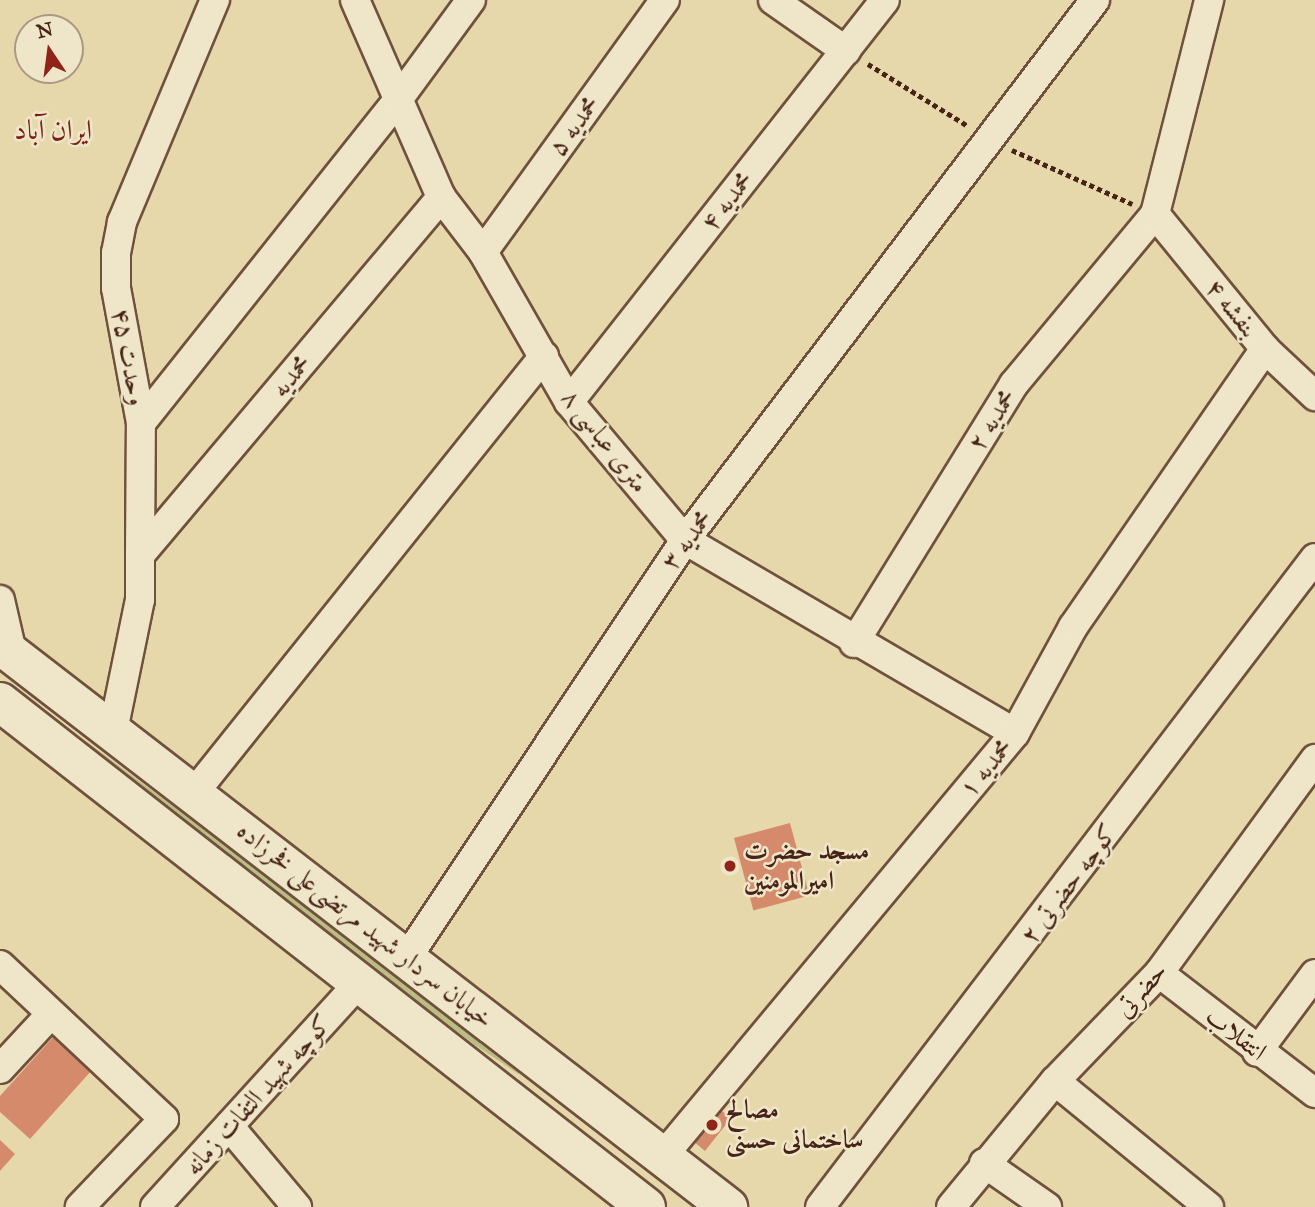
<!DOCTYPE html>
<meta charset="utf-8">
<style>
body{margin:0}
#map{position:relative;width:1315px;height:1207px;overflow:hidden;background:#e7d8ac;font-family:"IM FELL Great Primer",Amiri,serif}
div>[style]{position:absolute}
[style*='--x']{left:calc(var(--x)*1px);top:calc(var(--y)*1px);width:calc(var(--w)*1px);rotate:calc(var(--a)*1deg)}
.green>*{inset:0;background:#bcbc85}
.building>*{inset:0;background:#d58b6b;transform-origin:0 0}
.path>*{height:4.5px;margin-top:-2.25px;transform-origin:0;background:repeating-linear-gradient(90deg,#472417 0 5px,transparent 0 8.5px)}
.roads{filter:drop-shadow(2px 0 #6f513c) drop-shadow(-2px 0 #6f513c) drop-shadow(0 2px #6f513c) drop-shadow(0 -2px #6f513c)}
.street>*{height:28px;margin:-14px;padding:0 14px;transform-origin:14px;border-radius:14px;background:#efe6c9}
.secondary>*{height:38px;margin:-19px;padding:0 19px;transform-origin:19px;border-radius:19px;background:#efe6c9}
.dots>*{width:19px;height:19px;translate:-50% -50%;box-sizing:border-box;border:4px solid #efe6c9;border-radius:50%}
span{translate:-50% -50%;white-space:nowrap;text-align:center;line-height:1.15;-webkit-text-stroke:5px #efe6c9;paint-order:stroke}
.street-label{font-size:26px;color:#472417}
.poi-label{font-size:26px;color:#472417;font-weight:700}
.left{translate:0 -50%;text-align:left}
.neighbourhood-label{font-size:28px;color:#7a1f14}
.north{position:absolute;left:14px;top:14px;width:70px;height:70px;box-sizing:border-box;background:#efe6c9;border:2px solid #ac9882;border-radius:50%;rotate:347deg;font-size:19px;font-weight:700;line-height:28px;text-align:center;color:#472417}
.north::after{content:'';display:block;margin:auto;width:24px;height:32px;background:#8f2418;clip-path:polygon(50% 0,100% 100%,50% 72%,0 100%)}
</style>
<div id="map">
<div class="green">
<div style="clip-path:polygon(87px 742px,609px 1132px,606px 1137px,538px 1080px,517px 1073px,475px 1045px,249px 874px,84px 747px)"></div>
</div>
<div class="building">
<div style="left:790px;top:823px;width:75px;height:58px;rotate:75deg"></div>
<div style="clip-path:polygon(54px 1036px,92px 1070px,30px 1139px,0 1112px,0 1096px)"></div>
<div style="clip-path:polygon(714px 1105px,731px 1118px,705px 1151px,693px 1141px)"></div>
<div style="clip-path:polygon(0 1140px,15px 1154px,0 1171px)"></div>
</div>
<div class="path">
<div style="--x:868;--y:64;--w:118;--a:31.8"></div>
<div style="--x:1012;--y:150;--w:132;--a:24.2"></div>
</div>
<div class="roads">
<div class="street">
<div style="--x:355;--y:0;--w:215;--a:66.4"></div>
<div style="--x:441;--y:197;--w:69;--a:52.6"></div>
<div style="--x:483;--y:252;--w:173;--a:60.2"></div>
<div style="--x:569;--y:402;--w:180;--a:50"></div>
<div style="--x:685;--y:540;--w:382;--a:30.3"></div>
<div style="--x:773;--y:0;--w:89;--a:34.9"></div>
<div style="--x:1155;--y:214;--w:174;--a:50.8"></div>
<div style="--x:1265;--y:349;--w:69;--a:43.2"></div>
<div style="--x:483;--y:252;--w:311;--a:-54.2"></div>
<div style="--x:569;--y:402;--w:511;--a:-51.83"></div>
<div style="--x:141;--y:423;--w:411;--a:-51.5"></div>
<div style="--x:397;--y:101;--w:125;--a:-53.8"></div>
<div style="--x:140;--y:555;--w:468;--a:-49.9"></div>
<div style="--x:0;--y:600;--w:53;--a:77"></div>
<div style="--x:854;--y:643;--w:304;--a:-58.3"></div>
<div style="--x:1014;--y:384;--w:221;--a:-50.3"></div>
<div style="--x:1155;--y:214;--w:221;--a:-75.8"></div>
<div style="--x:113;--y:731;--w:134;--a:-78.4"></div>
<div style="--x:140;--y:600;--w:45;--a:-90"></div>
<div style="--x:140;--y:555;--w:132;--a:-89.6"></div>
<div style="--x:141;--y:423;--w:137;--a:-100.5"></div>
<div style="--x:116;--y:288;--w:35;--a:-90"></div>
<div style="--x:116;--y:253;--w:32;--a:-79"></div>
<div style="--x:122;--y:222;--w:241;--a:-67.3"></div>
<div style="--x:194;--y:793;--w:560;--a:-51.31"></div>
<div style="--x:407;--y:958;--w:502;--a:-56.37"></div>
<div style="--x:685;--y:540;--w:678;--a:-52.79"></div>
<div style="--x:0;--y:965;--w:225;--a:43.2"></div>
<div style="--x:164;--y:1119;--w:122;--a:133.7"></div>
<div style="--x:1159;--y:973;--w:197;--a:37.6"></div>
<div style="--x:1257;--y:1052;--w:97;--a:-53.4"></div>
<div style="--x:0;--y:1069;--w:75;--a:-47.2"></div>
<div style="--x:1055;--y:1081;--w:199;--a:39.3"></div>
<div style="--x:229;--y:1126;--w:106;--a:50"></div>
<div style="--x:663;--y:1156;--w:550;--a:-50.23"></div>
<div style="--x:1015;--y:733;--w:121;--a:-61.3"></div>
<div style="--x:1073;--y:627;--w:338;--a:-55.4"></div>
<div style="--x:984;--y:1163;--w:77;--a:34.9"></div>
<div style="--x:155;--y:1207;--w:304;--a:-47.7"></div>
<div style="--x:820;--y:1207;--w:816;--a:-52.67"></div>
<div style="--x:951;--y:1207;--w:163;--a:-50.5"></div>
<div style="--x:1055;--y:1081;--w:150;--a:-46.1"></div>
<div style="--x:1159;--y:973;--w:265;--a:-53.9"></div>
</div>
<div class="secondary">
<div style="--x:0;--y:645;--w:920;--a:37.67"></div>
<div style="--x:0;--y:702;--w:820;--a:38.02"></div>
</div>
</div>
<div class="dots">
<div style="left:730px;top:866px;background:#8f2418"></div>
<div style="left:712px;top:1125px;background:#8f2418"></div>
</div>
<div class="street-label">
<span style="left:574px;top:126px;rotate:-54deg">محمدیه ۵</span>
<span style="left:727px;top:201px;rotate:-52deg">محمدیه ۴</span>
<span style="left:1232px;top:308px;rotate:51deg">بنفشه ۴</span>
<span style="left:129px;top:357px;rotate:80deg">وحدت ۴۵</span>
<span style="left:291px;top:376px;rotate:-50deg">محمدیه</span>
<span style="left:992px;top:420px;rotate:-58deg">محمدیه ۲</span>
<span style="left:605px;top:441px;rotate:52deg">۸ متری عباسی</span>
<span style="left:687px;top:540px;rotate:-54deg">محمدیه ۳</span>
<span style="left:986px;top:768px;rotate:-50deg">محمدیه ۱</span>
<span style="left:1069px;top:884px;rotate:-53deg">کوچه حضرتی ۲</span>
<span style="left:365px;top:925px;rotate:38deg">خیابان سردار شهید مرتضی‌علی فخرزاده</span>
<span style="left:1141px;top:990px;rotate:-48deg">حضرتی</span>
<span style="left:1236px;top:1034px;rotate:38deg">انتقلاب</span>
<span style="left:258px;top:1095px;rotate:-48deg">کوچه شهید التفات زمانه</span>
</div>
<div class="poi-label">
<span class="left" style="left:744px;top:866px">مسجد حضرت<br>امیرالمومنین</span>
<span class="left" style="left:726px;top:1125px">مصالح<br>ساختمانی حسنی</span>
</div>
<div class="neighbourhood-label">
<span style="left:53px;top:130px">ایران آباد</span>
</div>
<div class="north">N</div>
</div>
